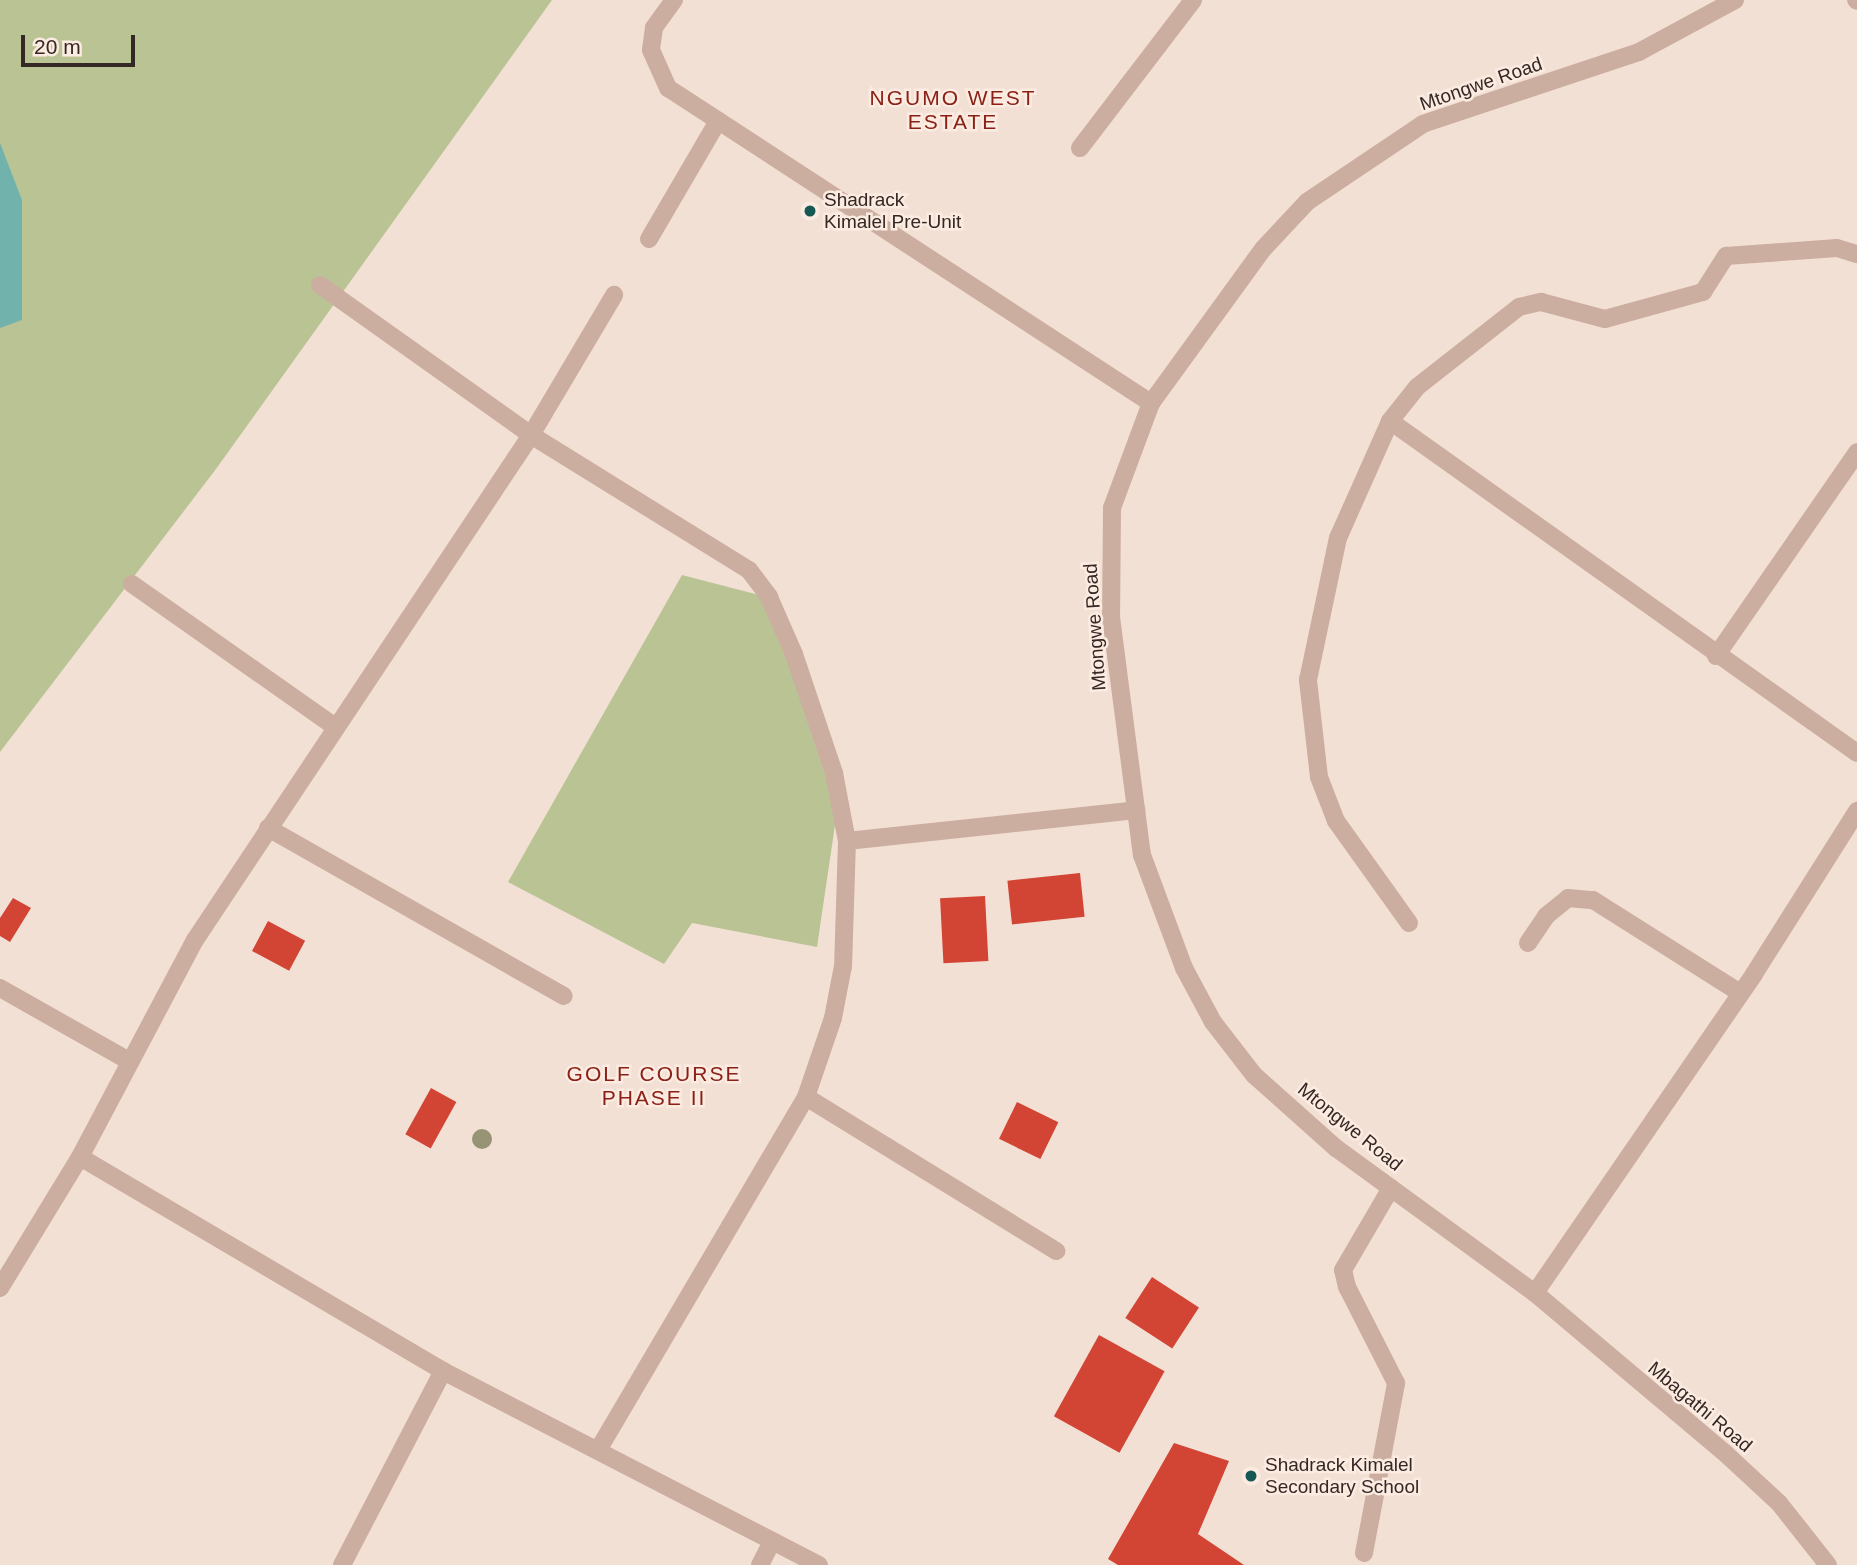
<!DOCTYPE html>
<style>
body{margin:0}
#map{position:relative;width:1857px;height:1565px;overflow:hidden;background:#f3e0d5;font-family:Helvetica,sans-serif}
div>[style]{position:absolute}
[style*='--x']{left:calc(var(--x)*1px);top:calc(var(--y)*1px);width:calc(var(--w)*1px);rotate:calc(var(--a)*1deg)}
.green>*{inset:0;background:#bac394}
.water>*{inset:0;background:#71b2ac}
.building>*{inset:0;background:#d24434;transform-origin:0 0}
.minor>*{height:18px;margin:-9px;padding:0 9px;transform-origin:9px;border-radius:9px;background:#ccaea0}
.trees>*{width:20px;height:20px;margin:-10px;border-radius:50%;background:#969475}
.dots>*{width:19px;height:19px;translate:-50% -50%;box-sizing:border-box;border:4px solid #fbebe1;border-radius:50%}
span{translate:-50% -50%;white-space:nowrap;text-align:center;line-height:1.15;-webkit-text-stroke:5px #fbebe1;paint-order:stroke}
.street-label{font-size:19px;color:#352724}
.poi-label{font-size:19px;color:#352724}
.left{translate:0 -50%;text-align:left}
.neighbourhood-label{font-size:21px;color:#8b2116;letter-spacing:2px}
.scale{position:absolute;left:21px;top:35px;width:114px;height:32px;box-sizing:border-box;border:4px solid #352724;border-top:0;padding-left:9px;font-size:21px;line-height:24px;white-space:nowrap;color:#352724;-webkit-text-stroke:5px #fbebe1;paint-order:stroke}
</style>
<div id="map">
<div class="green">
<div style="clip-path:polygon(0 0,552px 0,216px 469px,0 752px)"></div>
<div style="clip-path:polygon(682px 575px,767px 597px,839px 798px,817px 947px,692px 923px,664px 964px,508px 882px)"></div>
</div>
<div class="water">
<div style="clip-path:polygon(0 143px,22px 200px,22px 320px,0 328px)"></div>
</div>
<div class="building">
<div style="left:1080px;top:873px;width:44px;height:73px;rotate:84deg"></div>
<div style="left:985px;top:896px;width:65px;height:45px;rotate:87deg"></div>
<div style="clip-path:polygon(13px 898px,31px 908px,10px 942px,0 936px,0 918px)"></div>
<div style="left:268px;top:921px;width:42px;height:34px;rotate:28deg"></div>
<div style="left:431px;top:1088px;width:29px;height:53px;rotate:29deg"></div>
<div style="left:1017px;top:1102px;width:46px;height:41px;rotate:26deg"></div>
<div style="left:1152px;top:1277px;width:56px;height:49px;rotate:33deg"></div>
<div style="left:1099px;top:1335px;width:75px;height:93px;rotate:29deg"></div>
<div style="clip-path:polygon(1174px 1443px,1229px 1461px,1198px 1534px,1244px 1565px,1118px 1565px,1108px 1559px)"></div>
</div>
<div class="minor">
<div style="--x:674;--y:0;--w:34;--a:126"></div>
<div style="--x:654;--y:28;--w:22;--a:98"></div>
<div style="--x:651;--y:50;--w:42;--a:65.9"></div>
<div style="--x:668;--y:88;--w:577;--a:33.11"></div>
<div style="--x:1735;--y:0;--w:109;--a:151.6"></div>
<div style="--x:1639;--y:52;--w:228;--a:161.6"></div>
<div style="--x:1423;--y:124;--w:140;--a:146.1"></div>
<div style="--x:1307;--y:202;--w:64;--a:133.1"></div>
<div style="--x:1263;--y:249;--w:190;--a:126"></div>
<div style="--x:1151;--y:403;--w:112;--a:110.4"></div>
<div style="--x:1112;--y:508;--w:109;--a:90.5"></div>
<div style="--x:1111;--y:617;--w:240;--a:82.6"></div>
<div style="--x:1142;--y:855;--w:121;--a:69.6"></div>
<div style="--x:1184;--y:968;--w:61;--a:61.8"></div>
<div style="--x:1213;--y:1022;--w:67;--a:52.3"></div>
<div style="--x:1254;--y:1075;--w:110;--a:41.7"></div>
<div style="--x:1336;--y:1148;--w:246;--a:36.1"></div>
<div style="--x:1535;--y:1293;--w:250;--a:40.1"></div>
<div style="--x:1726;--y:1454;--w:72;--a:42.8"></div>
<div style="--x:1779;--y:1503;--w:79;--a:51.7"></div>
<div style="--x:1856;--y:0;--w:1;--a:45"></div>
<div style="--x:1080;--y:148;--w:186;--a:-52.6"></div>
<div style="--x:649;--y:239;--w:137;--a:-59.7"></div>
<div style="--x:320;--y:285;--w:259;--a:35.4"></div>
<div style="--x:531;--y:435;--w:256;--a:31.8"></div>
<div style="--x:749;--y:570;--w:34;--a:53"></div>
<div style="--x:769;--y:597;--w:62;--a:66.3"></div>
<div style="--x:794;--y:654;--w:126;--a:71.4"></div>
<div style="--x:834;--y:773;--w:69;--a:79.2"></div>
<div style="--x:847;--y:841;--w:125;--a:91.8"></div>
<div style="--x:843;--y:966;--w:53;--a:100.9"></div>
<div style="--x:833;--y:1018;--w:83;--a:108.9"></div>
<div style="--x:806;--y:1097;--w:406;--a:120.5"></div>
<div style="--x:1390;--y:421;--w:573;--a:35.41"></div>
<div style="--x:132;--y:584;--w:247;--a:35.1"></div>
<div style="--x:1716;--y:656;--w:248;--a:-55.3"></div>
<div style="--x:268;--y:828;--w:340;--a:29.6"></div>
<div style="--x:847;--y:841;--w:291;--a:-6.1"></div>
<div style="--x:1409;--y:923;--w:125;--a:-125.6"></div>
<div style="--x:1336;--y:821;--w:47;--a:-111.1"></div>
<div style="--x:1319;--y:777;--w:98;--a:-96.5"></div>
<div style="--x:1308;--y:680;--w:145;--a:-78.1"></div>
<div style="--x:1338;--y:538;--w:128;--a:-66"></div>
<div style="--x:1390;--y:421;--w:43;--a:-51.5"></div>
<div style="--x:1417;--y:387;--w:130;--a:-38.1"></div>
<div style="--x:1519;--y:307;--w:23;--a:-13"></div>
<div style="--x:1541;--y:302;--w:66;--a:14.9"></div>
<div style="--x:1605;--y:319;--w:102;--a:-15.4"></div>
<div style="--x:1703;--y:292;--w:43;--a:-57.4"></div>
<div style="--x:1726;--y:256;--w:111;--a:-4.1"></div>
<div style="--x:1837;--y:248;--w:21;--a:17"></div>
<div style="--x:1528;--y:943;--w:32;--a:-56"></div>
<div style="--x:1546;--y:916;--w:28;--a:-39"></div>
<div style="--x:1568;--y:898;--w:25;--a:5"></div>
<div style="--x:1593;--y:900;--w:174;--a:32.3"></div>
<div style="--x:0;--y:988;--w:148;--a:29.5"></div>
<div style="--x:806;--y:1097;--w:294;--a:31.6"></div>
<div style="--x:80;--y:1157;--w:421;--a:30.5"></div>
<div style="--x:443;--y:1371;--w:423;--a:27.3"></div>
<div style="--x:0;--y:1288;--w:153;--a:-58.6"></div>
<div style="--x:80;--y:1157;--w:246;--a:-62.1"></div>
<div style="--x:195;--y:940;--w:607;--a:-56.36"></div>
<div style="--x:531;--y:435;--w:163;--a:-59.3"></div>
<div style="--x:1535;--y:1293;--w:387;--a:-55.5"></div>
<div style="--x:1754;--y:974;--w:193;--a:-57.7"></div>
<div style="--x:1364;--y:1553;--w:173;--a:-79.3"></div>
<div style="--x:1396;--y:1383;--w:108;--a:-117"></div>
<div style="--x:1347;--y:1287;--w:17;--a:-103"></div>
<div style="--x:1343;--y:1270;--w:95;--a:-59.7"></div>
<div style="--x:342;--y:1565;--w:219;--a:-62.5"></div>
<div style="--x:760;--y:1565;--w:27;--a:-63"></div>
</div>
<div class="trees">
<div style="left:482px;top:1139px"></div>
</div>
<div class="dots">
<div style="left:810px;top:211px;background:#165954"></div>
<div style="left:1251px;top:1476px;background:#165954"></div>
</div>
<div class="street-label">
<span style="left:1481px;top:84px;rotate:-19deg">Mtongwe Road</span>
<span style="left:1095px;top:627px;rotate:-94deg">Mtongwe Road</span>
<span style="left:1350px;top:1127px;rotate:39deg">Mtongwe Road</span>
<span style="left:1700px;top:1407px;rotate:40deg">Mbagathi Road</span>
</div>
<div class="poi-label">
<span class="left" style="left:824px;top:211px">Shadrack<br>Kimalel Pre-Unit</span>
<span class="left" style="left:1265px;top:1476px">Shadrack Kimalel<br>Secondary School</span>
</div>
<div class="neighbourhood-label">
<span style="left:953px;top:110px">NGUMO WEST<br>ESTATE</span>
<span style="left:654px;top:1086px">GOLF COURSE<br>PHASE II</span>
</div>
<div class="scale">20 m</div>
</div>
